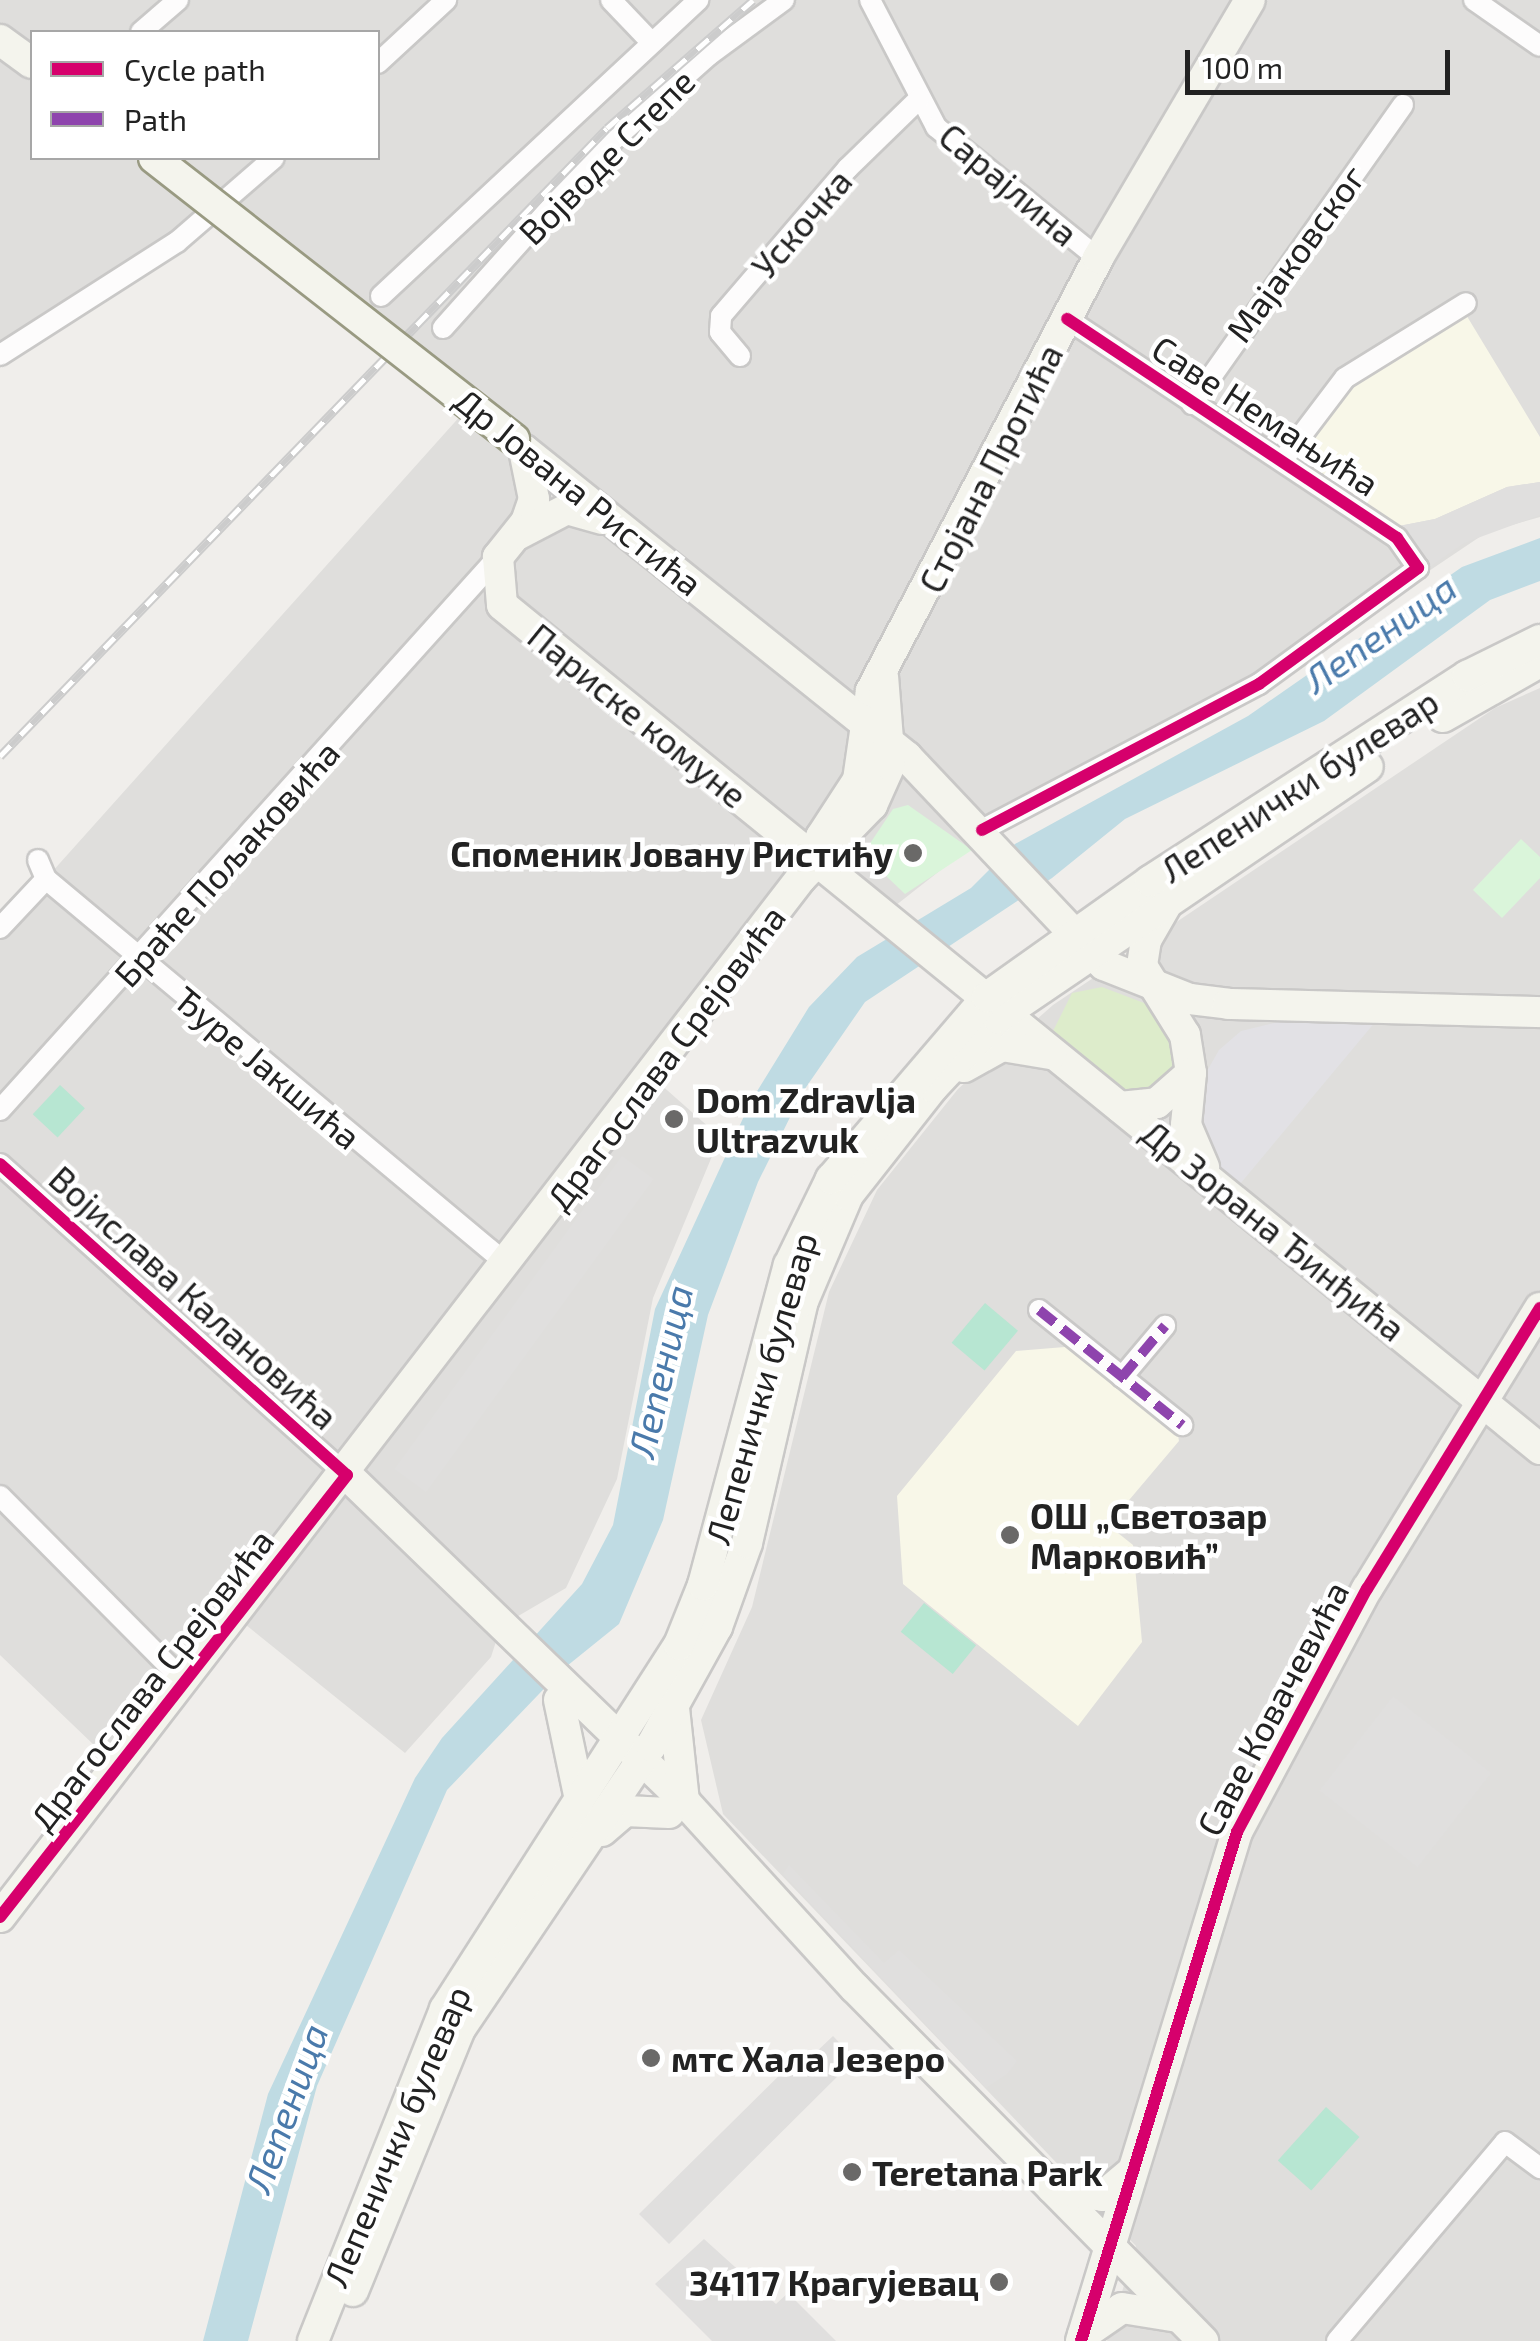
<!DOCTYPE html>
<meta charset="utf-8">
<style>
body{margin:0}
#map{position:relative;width:1540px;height:2341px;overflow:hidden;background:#f0eeeb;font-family:"Exo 2",sans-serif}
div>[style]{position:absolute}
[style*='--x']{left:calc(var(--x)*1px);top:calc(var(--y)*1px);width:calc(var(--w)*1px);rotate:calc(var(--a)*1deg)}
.residential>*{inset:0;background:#dfdedc}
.education>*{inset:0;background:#f8f7e8}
.grass>*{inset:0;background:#ddeccb}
.park>*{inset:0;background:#daf5da}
.pitch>*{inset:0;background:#b7e6d2;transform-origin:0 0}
.parking>*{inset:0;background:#e0dfde;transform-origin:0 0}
.plaza>*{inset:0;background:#e2e1e5}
.water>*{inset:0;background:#bfdbe3}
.roads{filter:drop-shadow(2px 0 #c9c8c7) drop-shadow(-2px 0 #c9c8c7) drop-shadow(0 2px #c9c8c7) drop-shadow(0 -2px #c9c8c7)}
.street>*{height:20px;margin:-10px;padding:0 10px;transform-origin:10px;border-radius:10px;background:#fdfcfc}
.secondary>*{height:30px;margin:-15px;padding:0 15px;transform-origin:15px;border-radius:15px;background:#f4f4ed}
.rail>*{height:9px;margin-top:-4.5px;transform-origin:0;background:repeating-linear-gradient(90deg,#fff 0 15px,#ccc 0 30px);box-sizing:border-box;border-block:2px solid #ccc}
.bridges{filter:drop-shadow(2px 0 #999a82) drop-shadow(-2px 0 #999a82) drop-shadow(0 2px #999a82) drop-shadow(0 -2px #999a82)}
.secondary-bridge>*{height:30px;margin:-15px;padding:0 15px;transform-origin:15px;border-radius:15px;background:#f4f4ed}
.quiet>*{height:10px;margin-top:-5px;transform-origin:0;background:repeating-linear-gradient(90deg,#8e44ad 0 20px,transparent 0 30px)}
.cycleway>*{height:12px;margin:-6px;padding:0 6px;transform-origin:6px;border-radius:6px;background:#d6006c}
.dots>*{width:28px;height:28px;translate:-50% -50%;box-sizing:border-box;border:5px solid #fff;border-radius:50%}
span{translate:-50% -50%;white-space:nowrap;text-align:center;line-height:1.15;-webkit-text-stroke:9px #fff;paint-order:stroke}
.street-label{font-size:35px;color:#222}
.poi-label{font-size:35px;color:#222;font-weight:700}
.right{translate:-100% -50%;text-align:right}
.left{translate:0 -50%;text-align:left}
.water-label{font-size:38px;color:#4a7aab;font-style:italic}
.legend{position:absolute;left:30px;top:30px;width:350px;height:130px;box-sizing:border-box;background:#fff;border:2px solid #a7a7a7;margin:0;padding:12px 18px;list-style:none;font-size:30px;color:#222}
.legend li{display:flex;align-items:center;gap:20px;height:50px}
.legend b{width:50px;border:2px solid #a7a7a7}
.scale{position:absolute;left:1185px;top:50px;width:265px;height:45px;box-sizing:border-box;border:5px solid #222;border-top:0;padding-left:12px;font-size:30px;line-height:35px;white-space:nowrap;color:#222;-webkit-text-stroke:8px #fff;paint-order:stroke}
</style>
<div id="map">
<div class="residential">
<div style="clip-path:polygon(evenodd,0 0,1540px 0,1540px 517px,1487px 532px,1210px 718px,1007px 818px,886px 913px,817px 861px,650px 1075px,720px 1137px,653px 1298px,617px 1479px,566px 1588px,501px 1626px,491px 1657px,405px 1753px,236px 1617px,119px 1769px,0 1655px,0 1510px,6px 1503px,0 1497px,0 930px,471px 404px,217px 209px,0 353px,0 0,32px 32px,378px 32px,378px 158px,32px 158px,32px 32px)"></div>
<div style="clip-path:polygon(1540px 688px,1540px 2341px,1107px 2341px,1136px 2246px,723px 1814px,701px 1720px,752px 1607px,829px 1292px,877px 1190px,958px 1089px,1053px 1005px,1495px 708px)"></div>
</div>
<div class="education">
<div style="clip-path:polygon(1465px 313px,1540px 437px,1540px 482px,1507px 487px,1435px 519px,1399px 526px,1386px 524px,1289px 458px,1335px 393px)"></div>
<div style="clip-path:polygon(1077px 1346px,1177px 1430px,1179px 1441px,1108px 1525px,1133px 1545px,1142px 1642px,1078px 1726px,903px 1584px,897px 1496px,1016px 1351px)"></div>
</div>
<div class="grass">
<div style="clip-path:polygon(1102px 987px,1152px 1006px,1183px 1060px,1162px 1091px,1132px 1095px,1053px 1031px,1072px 993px)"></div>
</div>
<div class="park">
<div style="clip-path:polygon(908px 805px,972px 850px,905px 894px,863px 854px,893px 809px)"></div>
<div style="clip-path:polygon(1521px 839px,1540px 857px,1540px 878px,1502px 918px,1473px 890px)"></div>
</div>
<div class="pitch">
<div style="left:60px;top:1085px;width:34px;height:40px;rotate:43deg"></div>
<div style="left:985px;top:1303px;width:43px;height:52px;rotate:40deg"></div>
<div style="left:924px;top:1603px;width:67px;height:37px;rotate:39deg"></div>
<div style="left:1326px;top:2107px;width:45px;height:72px;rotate:42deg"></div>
</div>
<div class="parking">
<div style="clip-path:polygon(1540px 482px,1540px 515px,1464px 543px,1425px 570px,1398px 533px,1399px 526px,1435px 519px,1507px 487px)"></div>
<div style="left:622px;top:1156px;width:39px;height:387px;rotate:36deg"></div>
<div style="left:1393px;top:1696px;width:125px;height:120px;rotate:38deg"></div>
<div style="clip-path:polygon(789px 1865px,884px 1963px,899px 1950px,1017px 2061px,1007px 2074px,986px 2088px,783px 1874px)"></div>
<div style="clip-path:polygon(833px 2036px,855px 2059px,669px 2244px,639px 2214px,806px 2049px,813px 2055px)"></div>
<div style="clip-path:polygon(704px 2239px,776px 2304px,788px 2293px,836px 2341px,712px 2341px,655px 2284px)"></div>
</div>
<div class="plaza">
<div style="clip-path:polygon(1290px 1019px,1376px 1021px,1240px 1184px,1210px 1158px,1199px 1099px,1203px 1078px,1219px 1050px,1241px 1031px)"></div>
</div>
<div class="water">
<div style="clip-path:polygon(1540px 538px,1540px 581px,1490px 600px,1324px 721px,1125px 819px,1052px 878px,865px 1002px,802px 1093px,758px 1182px,708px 1315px,663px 1520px,619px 1624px,562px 1670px,447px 1790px,317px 2086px,248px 2341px,203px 2341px,268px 2094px,415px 1778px,442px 1738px,582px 1584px,613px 1525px,655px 1309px,751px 1101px,809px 1007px,857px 957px,971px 888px,1015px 844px,1248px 716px,1462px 567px)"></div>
</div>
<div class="roads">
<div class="street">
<div style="--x:611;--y:0;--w:59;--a:46.4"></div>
<div style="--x:870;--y:0;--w:143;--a:62.5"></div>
<div style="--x:936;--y:127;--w:208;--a:39"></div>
<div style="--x:1474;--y:0;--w:80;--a:34.9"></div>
<div style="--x:141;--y:32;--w:49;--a:-40.9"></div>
<div style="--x:378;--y:63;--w:93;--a:-42.8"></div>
<div style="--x:381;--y:296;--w:434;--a:-43"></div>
<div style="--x:443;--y:328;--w:237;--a:-48.2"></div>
<div style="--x:601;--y:151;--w:144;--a:-41.6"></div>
<div style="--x:709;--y:55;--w:93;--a:-36.3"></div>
<div style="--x:0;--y:355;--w:210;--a:-32.6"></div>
<div style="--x:177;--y:242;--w:128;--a:-40.9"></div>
<div style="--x:740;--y:356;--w:31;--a:-130"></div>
<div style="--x:720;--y:332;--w:16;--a:-86"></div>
<div style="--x:721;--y:316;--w:195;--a:-49.4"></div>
<div style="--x:848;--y:168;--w:99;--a:-44.2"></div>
<div style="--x:1192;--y:404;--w:366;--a:-54.8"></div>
<div style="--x:1282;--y:461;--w:104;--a:-52.8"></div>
<div style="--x:1345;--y:378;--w:142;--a:-31.8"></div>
<div style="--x:982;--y:830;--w:313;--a:-27.8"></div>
<div style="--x:1259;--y:684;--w:197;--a:-36.1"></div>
<div style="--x:1418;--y:568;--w:37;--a:-125"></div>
<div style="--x:1397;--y:538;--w:396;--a:-146.4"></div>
<div style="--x:38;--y:860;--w:21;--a:67"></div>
<div style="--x:46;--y:879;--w:601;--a:39.87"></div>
<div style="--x:0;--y:928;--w:67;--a:-46.8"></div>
<div style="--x:0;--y:1110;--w:744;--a:-48"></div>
<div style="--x:0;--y:1164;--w:466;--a:41.9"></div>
<div style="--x:1039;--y:1310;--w:184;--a:38.8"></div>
<div style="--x:1122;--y:1377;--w:67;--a:-49.9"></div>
<div style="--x:0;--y:1496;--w:262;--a:45.2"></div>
<div style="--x:1337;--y:2341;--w:260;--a:-49.8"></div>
<div style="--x:1505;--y:2142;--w:44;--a:36.6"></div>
</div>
<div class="secondary">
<div style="--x:0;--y:40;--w:39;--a:36"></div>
<div style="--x:524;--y:450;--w:50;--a:78.5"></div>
<div style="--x:534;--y:499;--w:24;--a:109"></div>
<div style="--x:526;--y:522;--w:45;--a:128.7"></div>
<div style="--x:498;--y:557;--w:48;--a:85.2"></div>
<div style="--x:502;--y:605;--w:1338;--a:39.11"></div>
<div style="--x:524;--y:450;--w:491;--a:38.7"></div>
<div style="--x:907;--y:757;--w:286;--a:46.6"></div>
<div style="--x:1104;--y:965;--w:92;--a:21.6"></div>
<div style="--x:1190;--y:999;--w:38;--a:7"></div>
<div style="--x:1228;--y:1004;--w:312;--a:1.5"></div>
<div style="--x:519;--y:534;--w:54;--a:-27.5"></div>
<div style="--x:567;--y:509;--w:36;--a:16"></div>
<div style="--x:1443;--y:717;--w:112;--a:-29.6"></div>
<div style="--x:816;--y:861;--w:25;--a:-78"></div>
<div style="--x:821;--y:837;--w:68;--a:-57"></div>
<div style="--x:858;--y:780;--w:90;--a:-81.7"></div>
<div style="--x:871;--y:691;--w:489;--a:-62.3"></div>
<div style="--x:1098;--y:258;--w:299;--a:-59.5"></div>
<div style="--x:1165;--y:907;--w:38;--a:120"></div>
<div style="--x:1146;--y:940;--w:26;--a:99"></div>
<div style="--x:1142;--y:966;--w:81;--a:58.1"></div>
<div style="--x:1185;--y:1035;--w:38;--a:81"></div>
<div style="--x:1191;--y:1073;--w:52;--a:95.5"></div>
<div style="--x:1186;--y:1125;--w:46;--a:66.8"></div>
<div style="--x:964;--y:1067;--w:43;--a:-28.9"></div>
<div style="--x:1002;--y:1046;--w:50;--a:9.3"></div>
<div style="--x:1120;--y:1107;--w:37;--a:-6"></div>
<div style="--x:1157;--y:1103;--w:45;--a:-41.4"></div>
<div style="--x:347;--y:1475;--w:469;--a:44"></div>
<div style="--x:684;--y:1801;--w:253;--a:47.6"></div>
<div style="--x:855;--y:1988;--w:496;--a:45.4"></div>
<div style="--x:559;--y:1700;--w:97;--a:78.1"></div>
<div style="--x:674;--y:1708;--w:94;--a:83.9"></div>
<div style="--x:602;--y:1831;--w:30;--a:-41"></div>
<div style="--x:625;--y:1811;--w:44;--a:2.6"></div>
<div style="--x:0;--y:1917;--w:1312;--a:-52.37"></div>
<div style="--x:801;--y:878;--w:102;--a:-45.8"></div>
<div style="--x:872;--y:805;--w:44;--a:-65.8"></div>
<div style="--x:890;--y:765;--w:88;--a:-94.5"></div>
<div style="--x:1052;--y:2188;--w:52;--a:8.9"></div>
<div style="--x:1103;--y:2196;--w:38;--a:-40"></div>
<div style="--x:353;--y:2291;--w:283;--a:-67.8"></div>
<div style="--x:460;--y:2029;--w:341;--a:-56"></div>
<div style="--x:651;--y:1746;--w:136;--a:-61"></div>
<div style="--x:717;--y:1627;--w:89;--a:-70.3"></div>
<div style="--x:747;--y:1543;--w:248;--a:-77"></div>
<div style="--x:803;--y:1301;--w:115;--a:-67"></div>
<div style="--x:848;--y:1195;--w:137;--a:-51.8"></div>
<div style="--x:933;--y:1087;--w:95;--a:-46.7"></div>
<div style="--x:998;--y:1018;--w:447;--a:-34.2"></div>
<div style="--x:1083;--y:2335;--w:47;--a:-34.7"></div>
<div style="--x:1122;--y:2308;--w:58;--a:9"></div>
<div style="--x:313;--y:2341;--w:357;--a:-68.3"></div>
<div style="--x:445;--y:2009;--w:433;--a:-57.3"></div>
<div style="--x:679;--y:1645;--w:65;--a:-68.2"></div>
<div style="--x:703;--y:1585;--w:331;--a:-75"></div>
<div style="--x:789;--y:1265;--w:96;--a:-64"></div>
<div style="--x:831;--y:1179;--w:240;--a:-49.4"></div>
<div style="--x:987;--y:997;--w:200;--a:-35.4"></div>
<div style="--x:1150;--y:881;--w:378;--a:-32.9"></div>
<div style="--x:1467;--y:676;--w:81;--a:-26.3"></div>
<div style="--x:1081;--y:2341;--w:532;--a:-72.96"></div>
<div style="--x:1237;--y:1832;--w:276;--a:-61.9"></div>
<div style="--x:1367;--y:1589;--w:330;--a:-58.4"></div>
</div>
</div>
<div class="rail">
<div style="--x:0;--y:756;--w:873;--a:-45.97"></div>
<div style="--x:607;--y:128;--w:194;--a:-41.2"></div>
</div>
<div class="bridges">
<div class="secondary-bridge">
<div style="--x:154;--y:158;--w:457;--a:38"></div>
</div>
</div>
<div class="quiet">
<div style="--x:1039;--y:1310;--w:184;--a:38.8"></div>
<div style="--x:1122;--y:1377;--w:67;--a:-49.9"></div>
</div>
<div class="cycleway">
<div style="--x:982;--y:830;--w:313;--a:-27.8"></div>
<div style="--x:1259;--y:684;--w:197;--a:-36.1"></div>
<div style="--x:1418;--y:568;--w:37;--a:-125"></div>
<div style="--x:1397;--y:538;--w:396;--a:-146.4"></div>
<div style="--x:0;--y:1164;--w:466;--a:41.9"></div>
<div style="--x:347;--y:1475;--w:562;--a:128.13"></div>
<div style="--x:1081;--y:2341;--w:532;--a:-72.96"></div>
<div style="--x:1237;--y:1832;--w:276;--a:-61.9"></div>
<div style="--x:1367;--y:1589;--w:330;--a:-58.4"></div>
</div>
<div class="dots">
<div style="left:913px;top:853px;background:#6a6968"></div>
<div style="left:674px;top:1119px;background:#6a6968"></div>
<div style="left:1010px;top:1535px;background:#6a6968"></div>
<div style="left:651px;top:2058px;background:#6a6968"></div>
<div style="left:852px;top:2172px;background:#6a6968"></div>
<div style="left:999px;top:2282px;background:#6a6968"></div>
</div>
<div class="street-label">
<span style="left:606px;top:156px;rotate:-45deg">Војводе Степе</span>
<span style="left:1009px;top:184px;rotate:40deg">Сарајлина</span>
<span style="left:801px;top:223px;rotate:-49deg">Ускочка</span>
<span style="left:1295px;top:253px;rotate:-54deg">Мајаковског</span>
<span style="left:1266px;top:415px;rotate:33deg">Саве Немањића</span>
<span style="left:990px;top:468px;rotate:-63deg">Стојана Протића</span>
<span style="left:579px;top:491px;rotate:39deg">Др Јована Ристића</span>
<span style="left:638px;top:715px;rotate:39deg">Париске комуне</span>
<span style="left:1299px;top:785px;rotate:-33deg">Лепенички булевар</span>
<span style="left:226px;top:863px;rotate:-48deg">Браће Пољаковића</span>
<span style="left:665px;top:1057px;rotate:-53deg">Драгослава Срејовића</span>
<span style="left:268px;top:1067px;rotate:40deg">Ђуре Јакшића</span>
<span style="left:1274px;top:1230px;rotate:39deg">Др Зорана Ђинђића</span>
<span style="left:194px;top:1297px;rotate:42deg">Војислава Калановића</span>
<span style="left:760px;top:1388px;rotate:-74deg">Лепенички булевар</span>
<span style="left:151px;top:1679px;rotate:-52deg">Драгослава Срејовића</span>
<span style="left:1272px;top:1708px;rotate:-62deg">Саве Ковачевића</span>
<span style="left:396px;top:2136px;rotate:-67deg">Лепенички булевар</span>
</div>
<div class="poi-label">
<span class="right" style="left:893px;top:853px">Споменик Јовану Ристићу</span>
<span class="left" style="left:696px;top:1119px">Dom Zdravlja<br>Ultrazvuk</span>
<span class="left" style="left:1030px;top:1535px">ОШ „Светозар<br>Марковић”</span>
<span class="left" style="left:671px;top:2058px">мтс Хала Језеро</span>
<span class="left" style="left:872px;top:2172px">Teretana Park</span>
<span class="right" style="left:979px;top:2282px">34117 Крагујевац</span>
</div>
<div class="water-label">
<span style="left:1380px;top:633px;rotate:-35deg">Лепеница</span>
<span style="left:660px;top:1371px;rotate:-77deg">Лепеница</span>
<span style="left:286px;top:2108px;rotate:-70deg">Лепеница</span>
</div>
<ul class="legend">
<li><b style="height:12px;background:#d6006c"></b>Cycle path</li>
<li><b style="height:12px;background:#8e44ad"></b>Path</li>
</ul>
<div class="scale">100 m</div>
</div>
